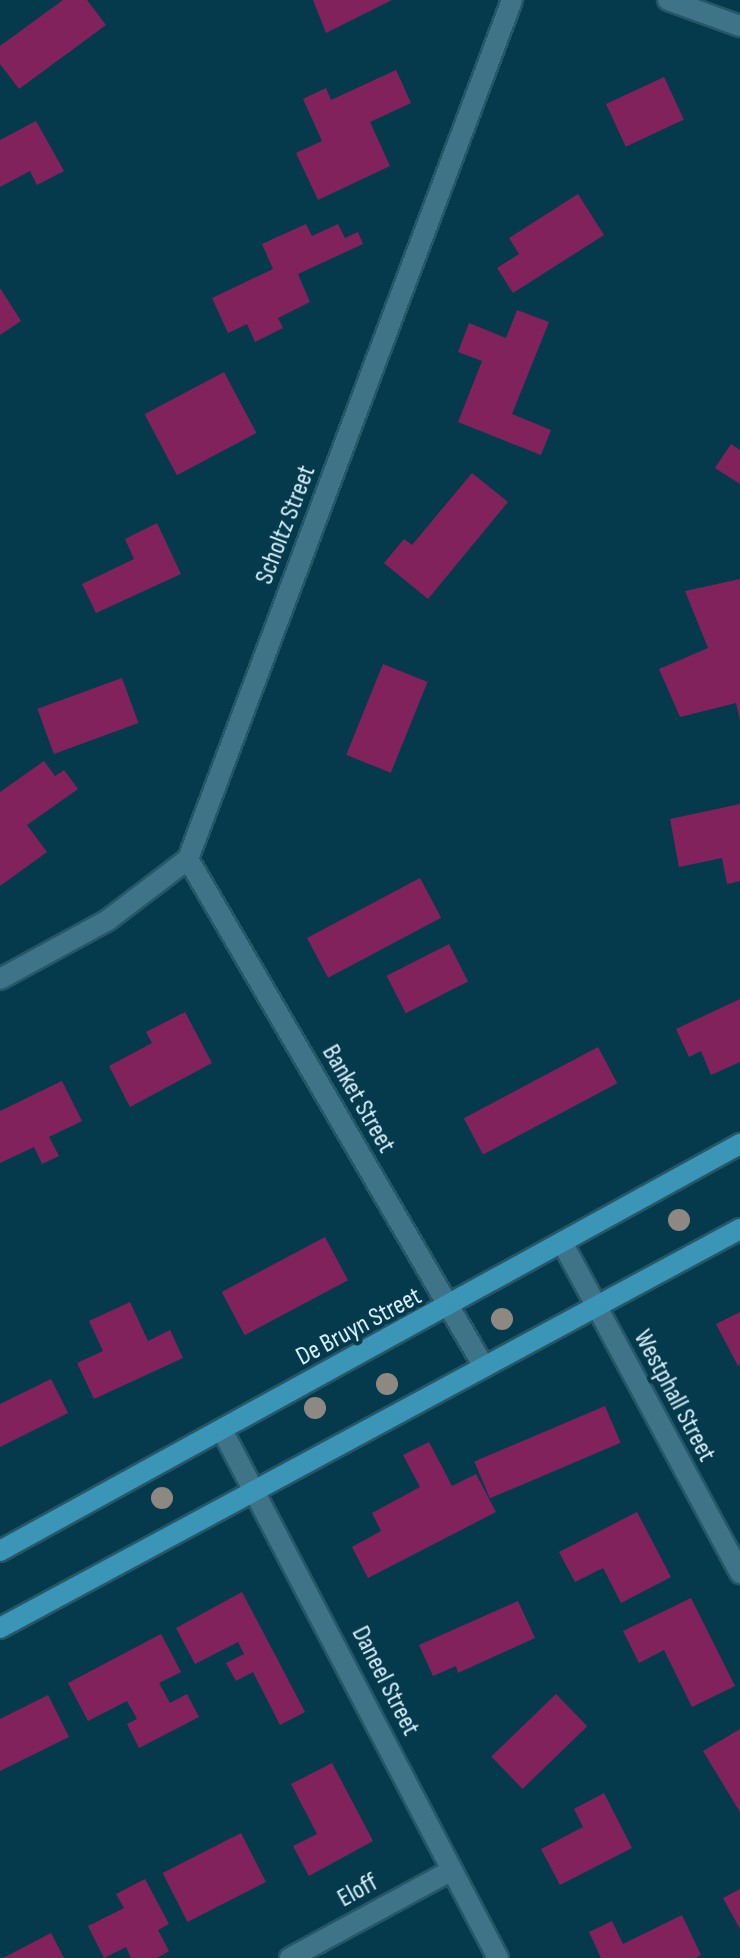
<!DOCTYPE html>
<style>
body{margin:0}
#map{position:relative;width:740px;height:1958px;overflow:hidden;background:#053a4c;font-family:"Sofia Sans Condensed",sans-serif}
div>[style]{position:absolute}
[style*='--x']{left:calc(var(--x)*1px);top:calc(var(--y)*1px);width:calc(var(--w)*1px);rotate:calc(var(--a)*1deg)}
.building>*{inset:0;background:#82225d;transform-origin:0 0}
.roads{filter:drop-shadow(2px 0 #265768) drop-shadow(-2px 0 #265768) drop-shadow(0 2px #265768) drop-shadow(0 -2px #265768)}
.street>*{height:20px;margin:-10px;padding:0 10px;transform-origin:10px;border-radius:10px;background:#3f7388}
.secondary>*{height:20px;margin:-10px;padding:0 10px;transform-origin:10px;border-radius:10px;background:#3b95b7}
.trees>*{width:22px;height:22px;margin:-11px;border-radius:50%;background:#8d8882}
span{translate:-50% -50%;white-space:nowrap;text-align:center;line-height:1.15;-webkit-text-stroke:8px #053a4c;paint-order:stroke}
.street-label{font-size:26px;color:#d6effa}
</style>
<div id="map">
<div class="building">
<div style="clip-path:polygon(63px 0,87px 0,106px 25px,19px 89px,0 64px,0 46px)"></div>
<div style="clip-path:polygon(313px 0,392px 0,326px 33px)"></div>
<div style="clip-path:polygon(396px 70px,411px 103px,370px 122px,390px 166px,318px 200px,296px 153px,322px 141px,303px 99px,326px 88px,331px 100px)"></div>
<div style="left:664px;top:77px;width:47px;height:64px;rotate:65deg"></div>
<div style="clip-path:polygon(36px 121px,64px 171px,37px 185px,30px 171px,0 187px,0 140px)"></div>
<div style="clip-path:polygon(578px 194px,604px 235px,513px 293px,497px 268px,519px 254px,509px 238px)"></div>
<div style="clip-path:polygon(306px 224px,312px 236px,338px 224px,345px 238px,358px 232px,363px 244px,298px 274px,310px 302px,278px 318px,283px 328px,255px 342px,247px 324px,228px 333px,212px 298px,273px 269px,262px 244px)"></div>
<div style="clip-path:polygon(0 288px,21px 321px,0 335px)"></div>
<div style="clip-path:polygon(517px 310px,549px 322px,512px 414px,551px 430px,541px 455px,458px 422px,482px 361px,458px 352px,469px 323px,506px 338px)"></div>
<div style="left:224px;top:372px;width:69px;height:90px;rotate:62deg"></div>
<div style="clip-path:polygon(731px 444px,740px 450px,740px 484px,715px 468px)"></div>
<div style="clip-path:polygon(472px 473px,508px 502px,428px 599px,384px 563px,404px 539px,412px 545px)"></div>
<div style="clip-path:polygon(157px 523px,181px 574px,96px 613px,82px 584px,134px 559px,125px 539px)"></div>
<div style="clip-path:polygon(740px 579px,740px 720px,736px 703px,680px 717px,659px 669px,708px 648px,685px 591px)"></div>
<div style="left:383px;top:664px;width:48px;height:98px;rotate:22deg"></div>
<div style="left:122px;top:678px;width:48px;height:90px;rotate:70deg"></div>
<div style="clip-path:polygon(44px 761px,55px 776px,64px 770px,78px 789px,27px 825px,47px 852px,0 886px,0 792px)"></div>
<div style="clip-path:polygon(740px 804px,740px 881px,727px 884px,722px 858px,679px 867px,670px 819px)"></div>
<div style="left:420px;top:878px;width:45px;height:128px;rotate:62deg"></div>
<div style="left:449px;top:944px;width:42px;height:70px;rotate:63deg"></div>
<div style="clip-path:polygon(740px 999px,740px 1062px,711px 1075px,701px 1051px,689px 1057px,676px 1029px)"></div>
<div style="clip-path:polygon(185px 1012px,212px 1063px,130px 1107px,109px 1066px,152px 1043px,146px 1032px)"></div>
<div style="left:598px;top:1047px;width:41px;height:152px;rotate:62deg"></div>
<div style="clip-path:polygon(62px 1081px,82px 1121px,49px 1137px,59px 1156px,42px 1164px,34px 1147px,0 1163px,0 1111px)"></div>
<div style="left:325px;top:1237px;width:49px;height:117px;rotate:62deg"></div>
<div style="clip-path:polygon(130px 1302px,148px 1341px,170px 1330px,183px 1358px,94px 1399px,77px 1363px,103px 1351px,89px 1321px)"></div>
<div style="clip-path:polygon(740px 1312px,740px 1364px,738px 1366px,716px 1324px)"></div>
<div style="clip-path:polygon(51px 1379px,68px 1413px,0 1447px,0 1404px)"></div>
<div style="left:605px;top:1406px;width:40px;height:142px;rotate:67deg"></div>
<div style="clip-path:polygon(429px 1442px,452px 1486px,476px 1474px,496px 1512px,368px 1578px,352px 1547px,381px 1531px,372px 1513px,420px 1487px,403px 1455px)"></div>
<div style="clip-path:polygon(637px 1512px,671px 1577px,621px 1603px,603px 1568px,575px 1582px,559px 1552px)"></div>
<div style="clip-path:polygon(242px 1592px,305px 1712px,280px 1725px,253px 1672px,236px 1681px,226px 1663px,244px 1654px,238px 1642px,195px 1664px,176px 1628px)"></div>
<div style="clip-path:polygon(691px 1598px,735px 1686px,692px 1707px,664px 1650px,639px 1663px,623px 1631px)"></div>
<div style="clip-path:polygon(518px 1601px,535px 1638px,458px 1673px,456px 1666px,433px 1676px,419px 1645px)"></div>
<div style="clip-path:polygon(161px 1634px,181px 1672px,159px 1683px,170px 1703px,187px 1694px,199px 1717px,139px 1748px,127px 1724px,137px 1719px,127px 1701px,88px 1721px,68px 1683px)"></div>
<div style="left:556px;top:1694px;width:45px;height:90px;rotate:46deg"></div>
<div style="clip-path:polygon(48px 1695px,69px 1737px,0 1771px,0 1719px)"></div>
<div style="clip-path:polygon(740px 1729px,740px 1812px,703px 1751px)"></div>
<div style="clip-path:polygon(332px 1763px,373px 1841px,309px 1876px,293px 1846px,317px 1834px,291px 1784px)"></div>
<div style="clip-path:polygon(604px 1793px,632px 1848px,560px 1885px,541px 1849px,583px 1827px,574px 1809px)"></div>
<div style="left:241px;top:1833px;width:55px;height:88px;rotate:63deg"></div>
<div style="clip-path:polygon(145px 1879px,169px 1924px,158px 1930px,169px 1951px,157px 1958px,131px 1958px,126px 1947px,104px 1958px,88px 1926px,124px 1908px,116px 1894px)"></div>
<div style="clip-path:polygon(740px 1889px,740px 1929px,723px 1898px)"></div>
<div style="clip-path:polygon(682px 1915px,701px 1955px,696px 1958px,601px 1958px,589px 1932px,612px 1921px,623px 1944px)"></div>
<div style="clip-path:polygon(51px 1933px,64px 1958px,3px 1958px)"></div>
</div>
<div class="roads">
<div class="street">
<div style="--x:668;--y:0;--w:77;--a:19.9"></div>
<div style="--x:188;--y:859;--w:586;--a:59.76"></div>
<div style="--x:0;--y:979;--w:123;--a:-28.6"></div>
<div style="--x:108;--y:920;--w:101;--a:-37.3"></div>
<div style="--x:188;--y:859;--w:918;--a:-69.33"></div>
<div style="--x:563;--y:1244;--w:374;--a:61.7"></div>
<div style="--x:222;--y:1430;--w:596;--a:62.4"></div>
<div style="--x:290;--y:1958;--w:184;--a:-28.5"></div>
</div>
<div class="secondary">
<div style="--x:0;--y:1551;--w:845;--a:-28.81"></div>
<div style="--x:0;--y:1628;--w:841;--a:-28.33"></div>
</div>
</div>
<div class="trees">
<div style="left:679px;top:1220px"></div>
<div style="left:502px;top:1319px"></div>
<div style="left:387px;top:1384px"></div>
<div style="left:315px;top:1408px"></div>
<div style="left:162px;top:1498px"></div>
</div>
<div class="street-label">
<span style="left:286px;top:525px;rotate:-69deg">Scholtz Street</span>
<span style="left:358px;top:1099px;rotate:60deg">Banket Street</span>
<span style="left:359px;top:1327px;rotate:-28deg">De Bruyn Street</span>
<span style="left:674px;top:1396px;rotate:62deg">Westphall Street</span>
<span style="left:385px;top:1681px;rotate:63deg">Daneel Street</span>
<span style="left:358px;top:1891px;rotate:-29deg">Eloff</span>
</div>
</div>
